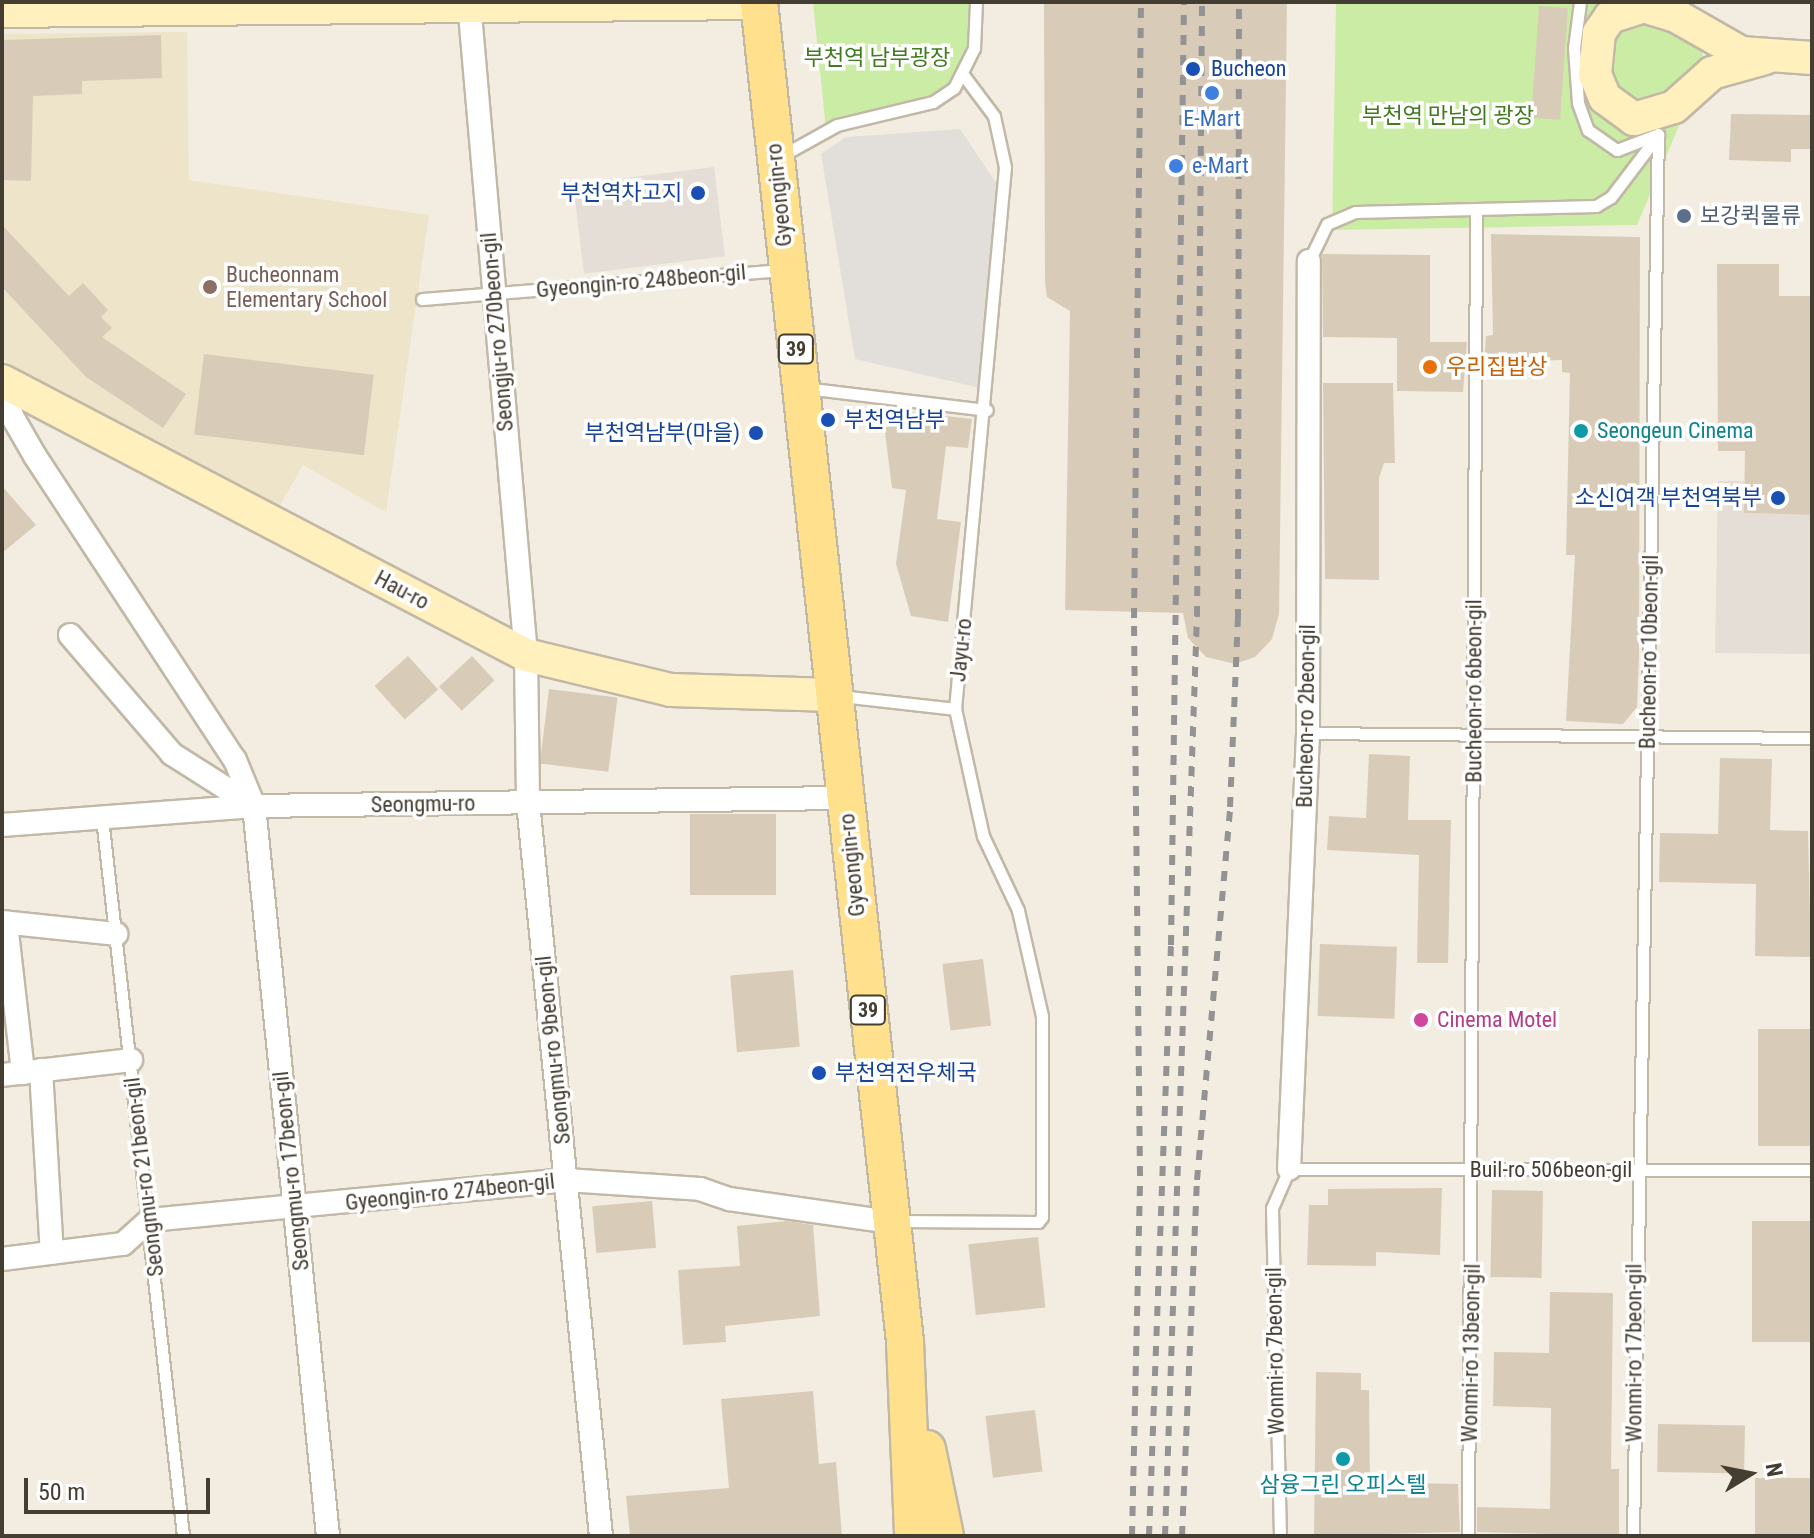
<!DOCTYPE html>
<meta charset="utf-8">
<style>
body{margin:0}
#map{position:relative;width:1814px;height:1538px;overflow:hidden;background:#f3ede1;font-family:"Roboto Condensed","Noto Sans KR",sans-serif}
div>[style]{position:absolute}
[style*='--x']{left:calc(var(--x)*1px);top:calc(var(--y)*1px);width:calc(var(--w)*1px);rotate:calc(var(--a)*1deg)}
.industrial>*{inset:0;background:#e4ded6;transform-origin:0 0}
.education>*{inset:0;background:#eee4c9}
.green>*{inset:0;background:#cbeca4}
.parking>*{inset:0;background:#e2dfda}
.building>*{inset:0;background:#d8ccb8;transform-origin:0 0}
.roads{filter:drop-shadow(2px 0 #c1b8a6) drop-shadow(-2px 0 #c1b8a6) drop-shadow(0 2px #c1b8a6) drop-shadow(0 -2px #c1b8a6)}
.lane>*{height:11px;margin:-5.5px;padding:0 5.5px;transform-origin:5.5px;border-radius:5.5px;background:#fff}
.street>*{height:22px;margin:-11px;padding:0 11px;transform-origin:11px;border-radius:11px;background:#fff}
.secondary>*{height:32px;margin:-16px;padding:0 16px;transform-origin:16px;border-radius:16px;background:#fff0be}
.primary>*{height:36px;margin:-18px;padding:0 18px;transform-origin:18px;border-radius:18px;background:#ffe08d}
.rail>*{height:6px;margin-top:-3px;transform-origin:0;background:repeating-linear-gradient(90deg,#939393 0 10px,transparent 0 20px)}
.dots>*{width:22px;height:22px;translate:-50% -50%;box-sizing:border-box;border:4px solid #fff;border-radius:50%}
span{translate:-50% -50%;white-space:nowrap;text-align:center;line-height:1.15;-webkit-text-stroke:7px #fff;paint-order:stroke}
.shield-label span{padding:2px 6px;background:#fff;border:2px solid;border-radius:6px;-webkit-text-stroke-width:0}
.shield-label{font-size:20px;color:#443d31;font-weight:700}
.park-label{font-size:22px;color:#417b1f}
.transit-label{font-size:22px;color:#164399}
.left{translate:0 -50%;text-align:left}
.right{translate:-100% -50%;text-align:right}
.shop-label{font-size:22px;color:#366cbe}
.street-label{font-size:22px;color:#443d31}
.service-label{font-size:22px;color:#4e5e75}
.education-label{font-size:22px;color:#785e54}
.food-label{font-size:22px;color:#c56008}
.culture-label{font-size:22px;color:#0d838f}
.hotel-label{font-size:22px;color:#b23c85}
.frame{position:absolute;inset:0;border:4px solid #443d31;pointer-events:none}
.north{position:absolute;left:1710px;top:1434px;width:80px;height:80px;-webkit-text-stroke:6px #fff;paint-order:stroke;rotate:80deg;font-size:22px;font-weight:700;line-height:32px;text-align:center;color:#443d31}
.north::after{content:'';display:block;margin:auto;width:28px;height:36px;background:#443d31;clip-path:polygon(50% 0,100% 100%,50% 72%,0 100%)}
.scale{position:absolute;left:24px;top:1478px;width:186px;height:36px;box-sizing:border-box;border:4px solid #443d31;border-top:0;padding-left:10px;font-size:24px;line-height:28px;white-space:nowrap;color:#443d31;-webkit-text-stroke:6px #fff;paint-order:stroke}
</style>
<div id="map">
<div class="industrial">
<div style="left:714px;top:167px;width:90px;height:142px;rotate:83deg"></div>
<div style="clip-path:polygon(1718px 481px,1744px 481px,1744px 513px,1812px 515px,1812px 654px,1715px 653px)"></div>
</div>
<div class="education">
<div style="clip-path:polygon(187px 32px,189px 180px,429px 215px,386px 512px,303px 465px,277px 511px,2px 359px,2px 34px)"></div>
</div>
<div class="green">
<div style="clip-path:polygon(813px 2px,976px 2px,977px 33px,958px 83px,921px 106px,826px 130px)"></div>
<div style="clip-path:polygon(1336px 2px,1679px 2px,1706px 62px,1637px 225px,1332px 230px)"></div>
</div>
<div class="parking">
<div style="clip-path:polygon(960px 129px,1003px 193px,989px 390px,855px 359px,821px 154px,846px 137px)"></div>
</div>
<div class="building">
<div style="clip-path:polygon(1044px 2px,1287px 2px,1279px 614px,1272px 639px,1255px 657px,1235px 664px,1206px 657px,1188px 638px,1183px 613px,1065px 610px,1070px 311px,1047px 297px,1045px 282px)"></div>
<div style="left:1539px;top:6px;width:29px;height:112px;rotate:4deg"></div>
<div style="clip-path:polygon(161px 35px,162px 78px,82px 81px,82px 94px,33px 96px,31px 181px,2px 180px,2px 40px)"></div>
<div style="clip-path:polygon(1731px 114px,1812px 115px,1812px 149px,1791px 149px,1791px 162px,1729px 160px)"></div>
<div style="clip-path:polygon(2px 225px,69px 296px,83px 283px,108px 310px,101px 317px,112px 328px,102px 337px,186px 394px,163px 428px,86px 377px,2px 287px)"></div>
<div style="clip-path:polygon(1491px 234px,1640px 237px,1639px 657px,1637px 707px,1623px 724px,1566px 721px,1575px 555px,1566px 555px,1570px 373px,1562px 372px,1562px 360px,1484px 363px,1486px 336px,1493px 335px)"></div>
<div style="clip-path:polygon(1322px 254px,1430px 255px,1430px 342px,1467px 342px,1463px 392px,1397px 391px,1397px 338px,1323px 337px)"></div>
<div style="clip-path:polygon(1717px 264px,1779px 264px,1779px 296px,1812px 296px,1812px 515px,1744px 513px,1745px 451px,1718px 451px)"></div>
<div style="left:204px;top:354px;width:171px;height:81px;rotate:7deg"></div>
<div style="clip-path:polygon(1323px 383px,1393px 383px,1395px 463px,1384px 463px,1379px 478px,1379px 580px,1325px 579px)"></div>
<div style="clip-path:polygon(882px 409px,972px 419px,968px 448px,946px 446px,937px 519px,961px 522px,948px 622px,911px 616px,896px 564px,906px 490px,892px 488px)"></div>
<div style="clip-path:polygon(2px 486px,36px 525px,2px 553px)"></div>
<div style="left:408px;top:656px;width:45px;height:45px;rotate:48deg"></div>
<div style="left:472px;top:656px;width:33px;height:45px;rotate:47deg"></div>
<div style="left:549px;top:689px;width:69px;height:75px;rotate:7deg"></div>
<div style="clip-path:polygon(1369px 754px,1410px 756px,1408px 820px,1451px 820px,1448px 963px,1417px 963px,1419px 855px,1327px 850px,1329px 816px,1366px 818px)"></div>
<div style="clip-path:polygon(1720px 758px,1772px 759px,1770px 830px,1808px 831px,1811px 957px,1755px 956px,1756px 884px,1659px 882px,1660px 833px,1718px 834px)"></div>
<div style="left:690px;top:814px;width:86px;height:81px"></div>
<div style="left:1320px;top:944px;width:77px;height:72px;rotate:2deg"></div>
<div style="left:983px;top:959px;width:67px;height:41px;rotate:83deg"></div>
<div style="left:793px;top:970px;width:77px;height:63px;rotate:85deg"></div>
<div style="left:1758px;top:1029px;width:54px;height:117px"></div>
<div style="clip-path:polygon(1442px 1188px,1440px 1255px,1376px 1252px,1376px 1266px,1307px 1265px,1309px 1205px,1328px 1205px,1328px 1189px)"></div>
<div style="left:1492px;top:1190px;width:51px;height:87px;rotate:1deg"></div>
<div style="left:652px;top:1201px;width:47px;height:60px;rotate:85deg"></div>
<div style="clip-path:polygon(787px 1221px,813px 1225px,820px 1316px,725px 1326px,726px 1342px,683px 1345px,678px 1270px,740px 1266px,737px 1226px)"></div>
<div style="left:1752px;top:1221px;width:60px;height:121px"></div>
<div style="left:1038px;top:1237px;width:71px;height:70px;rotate:84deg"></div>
<div style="clip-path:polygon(1550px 1292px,1613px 1293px,1611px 1469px,1619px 1469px,1619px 1536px,1477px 1532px,1477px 1507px,1550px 1509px,1551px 1408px,1493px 1406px,1494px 1352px,1549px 1353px)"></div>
<div style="clip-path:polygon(1316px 1372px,1361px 1373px,1361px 1390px,1369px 1390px,1370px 1482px,1458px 1484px,1460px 1532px,1314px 1536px)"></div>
<div style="clip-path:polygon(813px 1391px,819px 1464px,836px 1462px,842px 1536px,630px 1536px,626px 1496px,729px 1488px,721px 1399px)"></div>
<div style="left:1035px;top:1410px;width:62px;height:50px;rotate:83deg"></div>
<div style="left:1658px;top:1424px;width:87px;height:48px;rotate:1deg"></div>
<div style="left:1755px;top:1478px;width:57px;height:58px"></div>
</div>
<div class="roads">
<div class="lane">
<div style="--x:1580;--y:2;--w:46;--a:97.4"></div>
<div style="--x:1574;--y:48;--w:55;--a:85.8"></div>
<div style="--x:1578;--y:103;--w:29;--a:70"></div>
<div style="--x:1588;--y:130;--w:35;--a:35"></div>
<div style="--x:1617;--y:150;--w:40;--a:-21"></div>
<div style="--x:783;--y:155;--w:62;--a:-29.1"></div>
<div style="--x:837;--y:125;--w:99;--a:-13.5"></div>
<div style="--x:933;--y:102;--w:25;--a:-34"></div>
<div style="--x:954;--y:88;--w:45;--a:-63.4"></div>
<div style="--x:974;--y:48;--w:46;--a:-87.5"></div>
<div style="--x:1309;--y:261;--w:41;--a:-64.1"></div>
<div style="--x:1327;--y:224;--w:30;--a:-23"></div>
<div style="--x:1355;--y:212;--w:241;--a:-1.4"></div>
<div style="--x:1596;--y:206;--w:17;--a:-31"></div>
<div style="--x:1611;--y:197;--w:78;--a:-52.8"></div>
<div style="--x:422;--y:299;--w:362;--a:-4.6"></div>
<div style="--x:805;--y:388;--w:183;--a:6.9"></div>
<div style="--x:840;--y:696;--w:116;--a:6.4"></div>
<div style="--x:1308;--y:733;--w:504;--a:0.57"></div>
<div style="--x:102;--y:818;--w:723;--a:83.56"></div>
<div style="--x:898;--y:1221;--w:140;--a:0.4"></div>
<div style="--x:1038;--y:1222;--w:6;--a:-51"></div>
<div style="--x:1042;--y:1217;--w:201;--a:-90"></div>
<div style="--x:1042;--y:1016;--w:109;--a:-102.8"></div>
<div style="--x:1018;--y:910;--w:82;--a:-115.3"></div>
<div style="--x:983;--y:836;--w:130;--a:-102.4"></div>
<div style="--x:955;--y:709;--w:544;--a:-84.73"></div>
<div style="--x:1005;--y:167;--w:52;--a:-102.2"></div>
<div style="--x:994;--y:116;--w:50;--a:-126.9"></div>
<div style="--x:1280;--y:1536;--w:328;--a:-91.4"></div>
<div style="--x:1272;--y:1208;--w:43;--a:-66.4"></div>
<div style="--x:1289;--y:1169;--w:523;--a:0.11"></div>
<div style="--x:1468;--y:1536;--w:1323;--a:-89.65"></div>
<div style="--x:1633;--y:1536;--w:1402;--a:-88.98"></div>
</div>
<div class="street">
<div style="--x:469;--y:2;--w:655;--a:85.01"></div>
<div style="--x:526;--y:655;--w:147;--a:89.2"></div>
<div style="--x:528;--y:802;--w:738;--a:84.32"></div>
<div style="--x:2;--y:381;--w:36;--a:74"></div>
<div style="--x:12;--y:416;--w:46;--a:60.1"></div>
<div style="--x:35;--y:456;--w:364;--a:56.7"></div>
<div style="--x:235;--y:760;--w:50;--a:67.6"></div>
<div style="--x:254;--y:806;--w:734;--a:84.21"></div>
<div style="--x:70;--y:635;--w:157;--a:49.4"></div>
<div style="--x:172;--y:754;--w:97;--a:32.4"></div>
<div style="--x:2;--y:825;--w:253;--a:-4.3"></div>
<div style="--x:254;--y:806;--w:590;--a:-0.78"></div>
<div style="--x:2;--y:922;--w:115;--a:6"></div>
<div style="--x:6;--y:923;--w:151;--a:83.5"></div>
<div style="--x:41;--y:1070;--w:183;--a:86.6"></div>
<div style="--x:2;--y:1075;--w:130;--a:-6.6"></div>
<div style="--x:1289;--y:1169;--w:436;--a:-87.5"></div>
<div style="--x:1308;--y:733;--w:472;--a:-89.9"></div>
<div style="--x:2;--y:1259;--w:122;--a:-7.1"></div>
<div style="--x:123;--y:1244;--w:36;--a:-42"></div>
<div style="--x:150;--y:1220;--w:418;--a:-5.5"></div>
<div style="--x:566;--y:1180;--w:134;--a:3.8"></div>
<div style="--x:700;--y:1189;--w:31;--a:19"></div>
<div style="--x:729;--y:1199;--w:164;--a:8.1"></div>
</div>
<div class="secondary">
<div style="--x:2;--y:11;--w:757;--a:-0.61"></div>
<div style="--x:1765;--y:58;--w:55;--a:164.2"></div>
<div style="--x:1712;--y:73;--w:51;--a:138.2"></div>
<div style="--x:1674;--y:107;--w:42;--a:163.3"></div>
<div style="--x:1634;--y:119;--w:36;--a:-144"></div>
<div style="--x:1605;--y:98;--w:26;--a:-113"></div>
<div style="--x:1595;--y:74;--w:41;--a:-84.4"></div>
<div style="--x:1599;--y:33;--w:19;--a:-55"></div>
<div style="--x:1610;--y:17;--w:35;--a:-18"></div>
<div style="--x:1643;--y:6;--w:37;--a:17"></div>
<div style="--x:1678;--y:17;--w:73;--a:29.7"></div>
<div style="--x:1741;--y:53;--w:71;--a:4"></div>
<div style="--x:2;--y:381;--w:591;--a:27.61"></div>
<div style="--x:526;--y:655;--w:149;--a:13.6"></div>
<div style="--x:671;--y:690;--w:162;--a:1.8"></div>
</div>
<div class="primary">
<div style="--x:759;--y:2;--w:1348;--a:83.78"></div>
<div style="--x:905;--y:1342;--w:194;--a:87.6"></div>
<div style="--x:927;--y:1449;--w:89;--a:78.3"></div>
</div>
</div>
<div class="rail">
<div style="--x:1132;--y:1536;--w:360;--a:-88.7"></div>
<div style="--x:1140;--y:1176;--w:558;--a:-90.62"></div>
<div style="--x:1134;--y:618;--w:616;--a:-89.35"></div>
<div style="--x:1149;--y:1536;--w:591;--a:-87.87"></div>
<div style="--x:1171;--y:945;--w:943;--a:-89.21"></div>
<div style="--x:1165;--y:1536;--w:921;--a:-88.01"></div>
<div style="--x:1197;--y:616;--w:614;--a:-89.53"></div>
<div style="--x:1182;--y:1536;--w:356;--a:-87.6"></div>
<div style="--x:1197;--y:1180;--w:374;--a:-84.9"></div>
<div style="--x:1230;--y:807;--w:188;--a:-87.6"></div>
<div style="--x:1238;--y:619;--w:617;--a:-89.91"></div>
</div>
<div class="dots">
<div style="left:1193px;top:69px;background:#1a4fb4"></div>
<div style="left:1212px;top:93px;background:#3f7fe0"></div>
<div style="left:1176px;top:166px;background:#3f7fe0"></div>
<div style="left:698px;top:193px;background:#1a4fb4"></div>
<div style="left:1684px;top:216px;background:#5c6f8a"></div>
<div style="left:210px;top:287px;background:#8d6e63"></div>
<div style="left:1430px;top:367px;background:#e8710a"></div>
<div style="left:828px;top:420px;background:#1a4fb4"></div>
<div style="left:1581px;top:431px;background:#0f9aa8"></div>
<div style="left:756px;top:433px;background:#1a4fb4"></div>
<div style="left:1778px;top:498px;background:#1a4fb4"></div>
<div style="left:1421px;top:1020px;background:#d1479c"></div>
<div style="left:819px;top:1073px;background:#1a4fb4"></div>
<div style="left:1343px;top:1459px;background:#0f9aa8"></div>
</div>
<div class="shield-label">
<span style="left:796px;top:349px">39</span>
<span style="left:868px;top:1010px">39</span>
</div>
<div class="park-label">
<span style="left:877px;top:58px">부천역 남부광장</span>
<span style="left:1448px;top:116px">부천역 만남의 광장</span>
</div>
<div class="transit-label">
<span class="left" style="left:1211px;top:69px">Bucheon</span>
<span class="right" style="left:682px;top:193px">부천역차고지</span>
<span class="left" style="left:844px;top:420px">부천역남부</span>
<span class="right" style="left:740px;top:433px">부천역남부(마을)</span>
<span class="right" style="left:1762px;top:498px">소신여객 부천역북부</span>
<span class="left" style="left:835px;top:1073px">부천역전우체국</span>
</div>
<div class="shop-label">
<span style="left:1212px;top:119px">E-Mart</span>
<span class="left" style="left:1192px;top:166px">e-Mart</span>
</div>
<div class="street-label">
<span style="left:779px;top:195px;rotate:-96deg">Gyeongin-ro</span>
<span style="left:641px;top:281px;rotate:-5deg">Gyeongin-ro 248beon-gil</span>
<span style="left:497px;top:332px;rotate:-95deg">Seongju-ro 270beon-gil</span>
<span style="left:402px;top:590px;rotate:28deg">Hau-ro</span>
<span style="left:961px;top:650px;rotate:-84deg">Jayu-ro</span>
<span style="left:1649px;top:652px;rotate:-89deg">Bucheon-ro 10beon-gil</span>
<span style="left:1474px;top:691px;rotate:-90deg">Bucheon-ro 6beon-gil</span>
<span style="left:1306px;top:716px;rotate:-89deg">Bucheon-ro 2beon-gil</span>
<span style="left:423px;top:804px;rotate:-1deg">Seongmu-ro</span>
<span style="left:852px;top:865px;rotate:-96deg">Gyeongin-ro</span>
<span style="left:553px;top:1050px;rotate:-96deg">Seongmu-ro 9beon-gil</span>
<span style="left:1551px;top:1170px">Buil-ro 506beon-gil</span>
<span style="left:291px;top:1171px;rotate:-96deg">Seongmu-ro 17beon-gil</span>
<span style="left:144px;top:1177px;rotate:-97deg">Seongmu-ro 21beon-gil</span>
<span style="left:450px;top:1192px;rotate:-6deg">Gyeongin-ro 274beon-gil</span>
<span style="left:1275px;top:1351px;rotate:-91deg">Wonmi-ro 7beon-gil</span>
<span style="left:1471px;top:1353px;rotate:-89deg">Wonmi-ro 13beon-gil</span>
<span style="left:1634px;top:1353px;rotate:-90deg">Wonmi-ro 17beon-gil</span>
</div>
<div class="service-label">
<span class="left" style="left:1700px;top:216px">보강퀵물류</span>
</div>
<div class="education-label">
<span class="left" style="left:226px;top:287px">Bucheonnam<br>Elementary School</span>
</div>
<div class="food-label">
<span class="left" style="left:1446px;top:367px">우리집밥상</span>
</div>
<div class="culture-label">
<span class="left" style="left:1597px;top:431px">Seongeun Cinema</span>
<span style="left:1343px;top:1485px">삼융그린 오피스텔</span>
</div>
<div class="hotel-label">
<span class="left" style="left:1437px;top:1020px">Cinema Motel</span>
</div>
<div class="frame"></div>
<div class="north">N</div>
<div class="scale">50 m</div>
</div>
